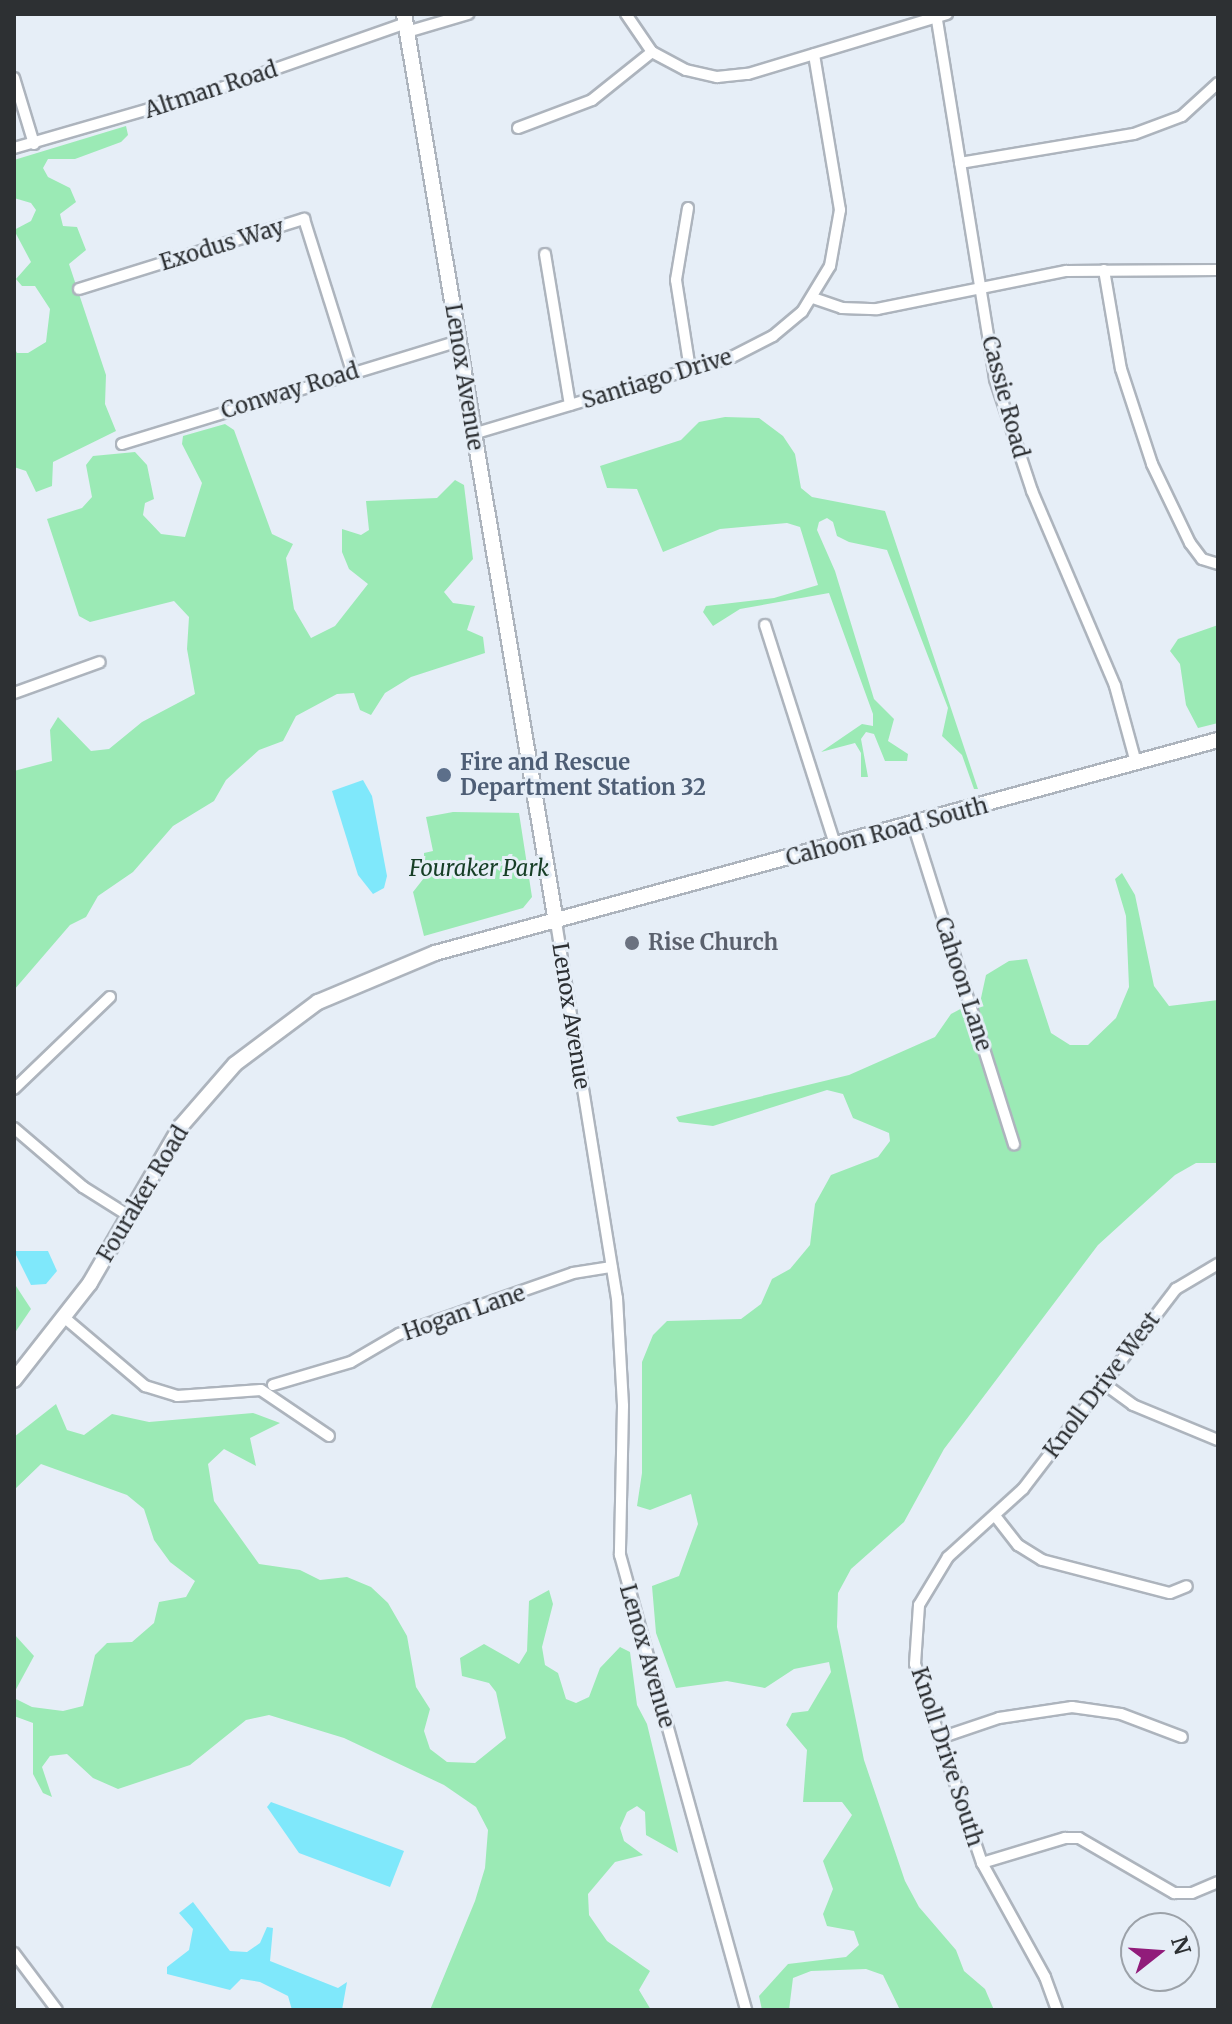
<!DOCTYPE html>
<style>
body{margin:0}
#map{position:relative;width:1232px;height:2024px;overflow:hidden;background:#e6eef7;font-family:Merriweather,serif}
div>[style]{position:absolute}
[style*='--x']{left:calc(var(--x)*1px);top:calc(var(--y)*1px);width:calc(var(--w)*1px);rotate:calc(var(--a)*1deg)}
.green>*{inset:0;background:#9beab5}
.water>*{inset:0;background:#7fe8fb}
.roads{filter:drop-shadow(2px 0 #adb4bd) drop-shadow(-2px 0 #adb4bd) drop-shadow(0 2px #adb4bd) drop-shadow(0 -2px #adb4bd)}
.street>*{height:10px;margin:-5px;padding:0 5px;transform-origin:5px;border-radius:5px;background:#fff}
.secondary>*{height:14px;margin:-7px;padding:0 7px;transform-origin:7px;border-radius:7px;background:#fff}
.dots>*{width:22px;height:22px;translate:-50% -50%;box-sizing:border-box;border:4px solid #e6eef7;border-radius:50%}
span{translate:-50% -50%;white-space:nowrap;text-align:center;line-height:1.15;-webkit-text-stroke:6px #e6eef7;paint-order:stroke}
.street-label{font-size:22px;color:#2d3033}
.service-label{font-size:22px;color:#4e5e75;font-weight:700}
.left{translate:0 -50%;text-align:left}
.park-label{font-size:22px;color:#163e26;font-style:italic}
.worship-label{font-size:22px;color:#5b616d;font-weight:700}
.frame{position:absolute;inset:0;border:16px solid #2d3033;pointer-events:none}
.north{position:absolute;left:1120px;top:1912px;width:80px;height:80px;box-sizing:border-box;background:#e6eef7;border:2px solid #9ca2a9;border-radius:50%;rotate:73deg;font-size:22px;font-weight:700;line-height:32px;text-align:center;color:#2d3033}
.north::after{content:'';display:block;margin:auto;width:28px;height:36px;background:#911c7a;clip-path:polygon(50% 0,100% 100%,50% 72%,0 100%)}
</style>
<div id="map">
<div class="green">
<div style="clip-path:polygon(126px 126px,128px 135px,121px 142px,75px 159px,48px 159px,43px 168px,48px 177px,70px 188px,76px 202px,60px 214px,63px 226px,77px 227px,86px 250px,69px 264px,106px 375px,105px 404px,116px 431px,53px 462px,52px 486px,36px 492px,26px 471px,14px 467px,14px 347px,17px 353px,28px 353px,46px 342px,50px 309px,35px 286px,22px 286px,16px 279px,31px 262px,14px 230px,31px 221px,36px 210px,31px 203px,14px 198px,14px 160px)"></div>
<div style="clip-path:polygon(725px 417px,759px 418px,783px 436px,795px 454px,801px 488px,812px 497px,885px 511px,978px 789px,974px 789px,962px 755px,942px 736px,948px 708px,887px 550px,849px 542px,837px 536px,833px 522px,827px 518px,819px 522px,817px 530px,835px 571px,874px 699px,894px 719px,888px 741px,908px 754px,907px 761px,885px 761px,874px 734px,866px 732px,861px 739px,868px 777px,861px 777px,861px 753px,855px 743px,821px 752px,862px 724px,873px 726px,873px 714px,829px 593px,740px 609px,713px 626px,703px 612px,706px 606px,774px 598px,818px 585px,800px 527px,787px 523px,720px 529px,663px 552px,637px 489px,607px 488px,600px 466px,681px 440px,699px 422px)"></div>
<div style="clip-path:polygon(225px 424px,234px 430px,272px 534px,293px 544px,286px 558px,294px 609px,311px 638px,335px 626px,368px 584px,349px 569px,342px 552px,342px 529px,361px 535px,369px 530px,366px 501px,437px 498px,455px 480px,464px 485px,473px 559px,444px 592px,453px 603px,475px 606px,467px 630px,483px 637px,485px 653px,411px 677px,385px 693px,371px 715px,360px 710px,354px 693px,337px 694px,296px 716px,283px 741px,259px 750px,226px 780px,214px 801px,173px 826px,133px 872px,98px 896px,86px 917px,70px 925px,14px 990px,14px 771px,52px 761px,50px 730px,58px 717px,91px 751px,109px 749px,142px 722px,195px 694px,187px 649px,189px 617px,174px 601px,90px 622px,79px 616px,47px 519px,82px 508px,92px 497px,86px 465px,93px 456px,135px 452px,147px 465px,154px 499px,145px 503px,143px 515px,161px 534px,185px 537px,202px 483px,182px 444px,183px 436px)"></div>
<div style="clip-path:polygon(1218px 625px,1218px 723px,1198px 728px,1186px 705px,1180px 664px,1170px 651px,1178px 639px)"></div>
<div style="clip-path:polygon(453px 812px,519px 813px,532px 897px,523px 908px,424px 936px,413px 892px,431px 869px,424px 863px,424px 853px,433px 851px,426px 817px)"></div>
<div style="clip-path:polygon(1122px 873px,1135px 895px,1154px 986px,1169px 1006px,1218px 1000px,1218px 1163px,1196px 1163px,1175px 1175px,1098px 1245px,944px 1449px,904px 1522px,851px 1569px,838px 1593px,837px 1627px,864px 1760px,905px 1881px,919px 1907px,956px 1950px,964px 1971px,985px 1989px,994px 2010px,900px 2010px,883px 1975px,866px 1969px,811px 1971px,793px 1978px,789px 2010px,762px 2010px,759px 1996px,788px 1964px,846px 1957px,859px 1945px,854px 1931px,827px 1926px,823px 1914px,833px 1889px,823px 1861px,852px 1815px,842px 1802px,803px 1802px,807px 1750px,786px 1725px,792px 1713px,808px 1711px,831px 1672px,829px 1662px,794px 1669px,765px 1688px,727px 1681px,676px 1688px,656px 1633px,652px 1586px,679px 1576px,698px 1524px,691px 1494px,650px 1510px,637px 1506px,642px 1473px,642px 1362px,653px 1335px,667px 1321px,741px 1319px,761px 1304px,772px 1279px,790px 1269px,810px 1245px,815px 1204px,831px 1175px,878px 1157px,890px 1141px,889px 1133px,853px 1118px,843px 1094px,827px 1090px,713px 1126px,679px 1122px,676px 1117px,849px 1075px,935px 1037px,951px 1014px,981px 998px,986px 975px,1009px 961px,1027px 959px,1051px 1033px,1070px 1045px,1088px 1045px,1116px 1018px,1129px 987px,1126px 916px,1115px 879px)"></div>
<div style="clip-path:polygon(14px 1283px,31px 1309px,14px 1334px)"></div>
<div style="clip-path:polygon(56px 1404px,67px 1430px,84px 1435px,112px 1414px,149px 1422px,253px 1413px,280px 1423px,250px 1438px,256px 1466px,224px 1449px,208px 1464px,214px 1501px,259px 1564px,300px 1570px,320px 1580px,347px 1577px,371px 1587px,388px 1603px,407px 1636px,416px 1687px,430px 1709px,424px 1731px,430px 1749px,447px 1762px,475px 1763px,506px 1738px,496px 1692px,489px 1683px,462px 1676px,460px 1658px,484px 1644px,519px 1664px,527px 1651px,529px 1601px,549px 1590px,553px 1604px,542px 1647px,545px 1665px,558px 1673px,566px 1699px,576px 1703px,589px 1697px,600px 1668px,620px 1647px,630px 1652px,637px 1705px,647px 1724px,678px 1853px,646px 1835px,645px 1812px,637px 1806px,627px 1812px,620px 1828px,624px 1841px,643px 1855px,615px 1862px,588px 1894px,589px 1915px,607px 1941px,650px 1971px,639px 1990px,651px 2010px,430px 2010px,475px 1901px,485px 1868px,488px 1830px,476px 1807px,444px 1785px,344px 1738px,269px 1715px,246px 1720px,190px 1765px,118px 1789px,93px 1778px,67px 1754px,50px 1756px,42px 1767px,52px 1797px,43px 1793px,33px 1774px,33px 1723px,14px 1716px,14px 1698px,32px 1707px,63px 1711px,83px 1706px,95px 1655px,107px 1643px,132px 1642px,154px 1623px,159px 1602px,186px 1597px,195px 1581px,170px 1562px,154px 1540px,144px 1509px,127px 1495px,41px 1464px,14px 1490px,14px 1437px)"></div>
<div style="clip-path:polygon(14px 1634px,34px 1656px,14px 1693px)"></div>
</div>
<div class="water">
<div style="clip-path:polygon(363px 780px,372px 796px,387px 876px,384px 888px,373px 894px,358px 875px,332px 791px)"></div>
<div style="clip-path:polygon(14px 1251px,48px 1251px,57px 1271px,46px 1284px,31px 1285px)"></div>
<div style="clip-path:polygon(271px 1802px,404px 1851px,390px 1887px,299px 1853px,267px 1807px)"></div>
<div style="clip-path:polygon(193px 1902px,230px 1951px,247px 1952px,260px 1943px,267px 1927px,273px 1928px,270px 1961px,338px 1988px,347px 1982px,342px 2010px,292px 2010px,288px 1996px,260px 1982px,241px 1979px,230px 1990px,167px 1974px,167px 1967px,189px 1950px,193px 1929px,179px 1913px)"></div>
</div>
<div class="roads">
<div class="street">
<div style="--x:626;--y:14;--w:46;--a:55.6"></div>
<div style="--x:652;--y:52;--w:38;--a:28"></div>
<div style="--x:686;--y:70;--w:32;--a:13"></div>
<div style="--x:717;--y:77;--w:31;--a:-6"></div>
<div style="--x:748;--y:74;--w:208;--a:-16.8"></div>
<div style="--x:936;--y:14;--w:370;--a:80.8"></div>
<div style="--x:995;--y:379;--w:118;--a:71.7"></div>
<div style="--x:1032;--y:491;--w:212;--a:66.9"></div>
<div style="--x:1115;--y:686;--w:80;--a:74.7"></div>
<div style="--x:407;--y:32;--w:64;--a:-16.4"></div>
<div style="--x:14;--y:78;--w:69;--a:73.1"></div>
<div style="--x:518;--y:128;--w:79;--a:-20.7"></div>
<div style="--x:592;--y:100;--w:77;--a:-38.7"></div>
<div style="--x:14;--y:148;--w:212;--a:-16.1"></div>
<div style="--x:218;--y:89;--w:199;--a:-19.3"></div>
<div style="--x:960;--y:163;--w:176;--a:-9.5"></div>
<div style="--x:1134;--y:134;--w:51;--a:-20.6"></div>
<div style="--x:1182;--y:116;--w:49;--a:-42.5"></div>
<div style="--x:688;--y:208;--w:73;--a:99.5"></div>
<div style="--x:676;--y:280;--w:90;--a:81.1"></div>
<div style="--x:545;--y:254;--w:153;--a:80.6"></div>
<div style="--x:1104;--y:270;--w:100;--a:80.3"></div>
<div style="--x:1121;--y:369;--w:100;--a:71.9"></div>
<div style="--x:1152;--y:464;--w:88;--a:64.3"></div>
<div style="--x:1190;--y:543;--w:20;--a:53"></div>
<div style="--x:1202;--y:559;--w:17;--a:17"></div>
<div style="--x:79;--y:289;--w:236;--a:-17.3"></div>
<div style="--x:304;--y:219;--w:159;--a:72.5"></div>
<div style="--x:813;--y:298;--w:31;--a:19"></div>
<div style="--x:842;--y:308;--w:35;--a:2"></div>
<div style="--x:877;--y:309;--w:193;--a:-11.4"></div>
<div style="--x:1066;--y:271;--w:152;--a:-0.4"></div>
<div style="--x:473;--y:434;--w:270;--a:-16.6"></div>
<div style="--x:732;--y:357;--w:46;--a:-27.1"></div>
<div style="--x:773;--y:336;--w:38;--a:-40"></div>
<div style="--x:802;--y:312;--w:54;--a:-58.7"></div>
<div style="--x:830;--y:266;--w:57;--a:-79.9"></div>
<div style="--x:840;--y:210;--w:158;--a:-99.5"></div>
<div style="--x:122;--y:444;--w:351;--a:-17"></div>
<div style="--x:765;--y:625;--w:231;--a:72.3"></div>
<div style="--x:14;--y:693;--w:91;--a:-19.8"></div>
<div style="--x:913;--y:824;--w:336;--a:72.5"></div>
<div style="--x:556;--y:922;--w:381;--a:80.8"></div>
<div style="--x:617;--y:1298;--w:108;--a:86.8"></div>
<div style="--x:623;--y:1406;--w:149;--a:91.2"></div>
<div style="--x:620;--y:1555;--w:472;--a:74.5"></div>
<div style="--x:14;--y:1089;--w:133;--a:-43.8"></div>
<div style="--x:14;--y:1128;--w:91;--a:40.5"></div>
<div style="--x:83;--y:1187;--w:54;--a:32.2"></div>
<div style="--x:66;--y:1319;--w:104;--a:40.3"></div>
<div style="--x:145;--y:1386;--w:34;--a:17"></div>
<div style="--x:177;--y:1396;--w:84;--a:-4.1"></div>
<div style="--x:261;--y:1390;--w:82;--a:34.1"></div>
<div style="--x:1103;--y:1383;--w:37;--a:36"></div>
<div style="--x:1133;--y:1405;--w:92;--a:22.4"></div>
<div style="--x:273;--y:1385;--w:81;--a:-16.4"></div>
<div style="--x:351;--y:1362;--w:56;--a:-30.3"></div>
<div style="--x:399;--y:1334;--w:184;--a:-19.3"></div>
<div style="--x:573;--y:1273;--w:39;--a:-9"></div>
<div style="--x:996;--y:1517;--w:36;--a:52"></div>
<div style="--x:1018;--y:1545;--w:28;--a:32"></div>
<div style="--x:1042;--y:1560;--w:132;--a:14.5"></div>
<div style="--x:1170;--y:1593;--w:18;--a:-22"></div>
<div style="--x:940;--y:1738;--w:62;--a:-18.7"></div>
<div style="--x:999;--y:1718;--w:74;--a:-8.6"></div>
<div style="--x:1072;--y:1707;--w:49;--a:8.1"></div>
<div style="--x:1121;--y:1714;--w:65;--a:20.7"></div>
<div style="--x:982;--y:1863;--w:87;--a:-16.8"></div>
<div style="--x:1065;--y:1838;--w:14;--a:0"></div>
<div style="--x:1079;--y:1838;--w:110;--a:30.1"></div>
<div style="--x:1174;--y:1893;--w:18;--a:0"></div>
<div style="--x:1192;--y:1893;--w:28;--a:-23"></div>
<div style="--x:14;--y:1953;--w:71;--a:53"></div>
<div style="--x:1057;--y:2010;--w:35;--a:-110"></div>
<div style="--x:1045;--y:1977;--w:130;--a:-118.9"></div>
<div style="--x:982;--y:1863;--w:210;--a:-108.6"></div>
<div style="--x:915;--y:1664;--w:59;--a:-86.1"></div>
<div style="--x:919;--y:1605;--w:56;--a:-58.9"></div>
<div style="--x:948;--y:1557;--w:101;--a:-42.2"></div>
<div style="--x:1023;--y:1489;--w:252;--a:-52.6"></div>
<div style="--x:1176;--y:1289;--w:49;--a:-30.8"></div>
</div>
<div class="secondary">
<div style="--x:404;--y:14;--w:921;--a:80.5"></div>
<div style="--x:14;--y:1380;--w:123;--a:-51.9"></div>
<div style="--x:90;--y:1283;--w:181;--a:-59.9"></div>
<div style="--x:181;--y:1126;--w:82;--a:-48.9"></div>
<div style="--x:235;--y:1064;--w:104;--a:-36.8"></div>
<div style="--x:318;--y:1002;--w:127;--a:-22.7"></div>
<div style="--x:435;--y:953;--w:811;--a:-15.22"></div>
</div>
</div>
<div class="dots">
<div style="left:444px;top:775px;background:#5c6f8a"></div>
<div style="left:632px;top:943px;background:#6b7280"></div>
</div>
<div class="street-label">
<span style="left:211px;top:90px;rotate:-18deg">Altman Road</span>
<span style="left:222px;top:245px;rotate:-17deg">Exodus Way</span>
<span style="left:464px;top:377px;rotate:81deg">Lenox Avenue</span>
<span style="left:657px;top:379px;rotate:-17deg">Santiago Drive</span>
<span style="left:290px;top:391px;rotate:-17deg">Conway Road</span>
<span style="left:1005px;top:397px;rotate:75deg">Cassie Road</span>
<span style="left:887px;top:832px;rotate:-15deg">Cahoon Road South</span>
<span style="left:963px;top:984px;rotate:72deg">Cahoon Lane</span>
<span style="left:571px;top:1016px;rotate:81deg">Lenox Avenue</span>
<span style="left:143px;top:1194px;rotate:-59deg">Fouraker Road</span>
<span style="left:464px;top:1313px;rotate:-19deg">Hogan Lane</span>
<span style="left:1102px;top:1385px;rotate:-53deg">Knoll Drive West</span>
<span style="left:647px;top:1656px;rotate:74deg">Lenox Avenue</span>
<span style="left:947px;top:1757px;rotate:72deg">Knoll Drive South</span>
</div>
<div class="service-label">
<span class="left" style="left:460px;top:775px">Fire and Rescue<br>Department Station 32</span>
</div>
<div class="park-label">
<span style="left:479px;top:869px">Fouraker Park</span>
</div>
<div class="worship-label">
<span class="left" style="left:648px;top:943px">Rise Church</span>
</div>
<div class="frame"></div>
<div class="north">N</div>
</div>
